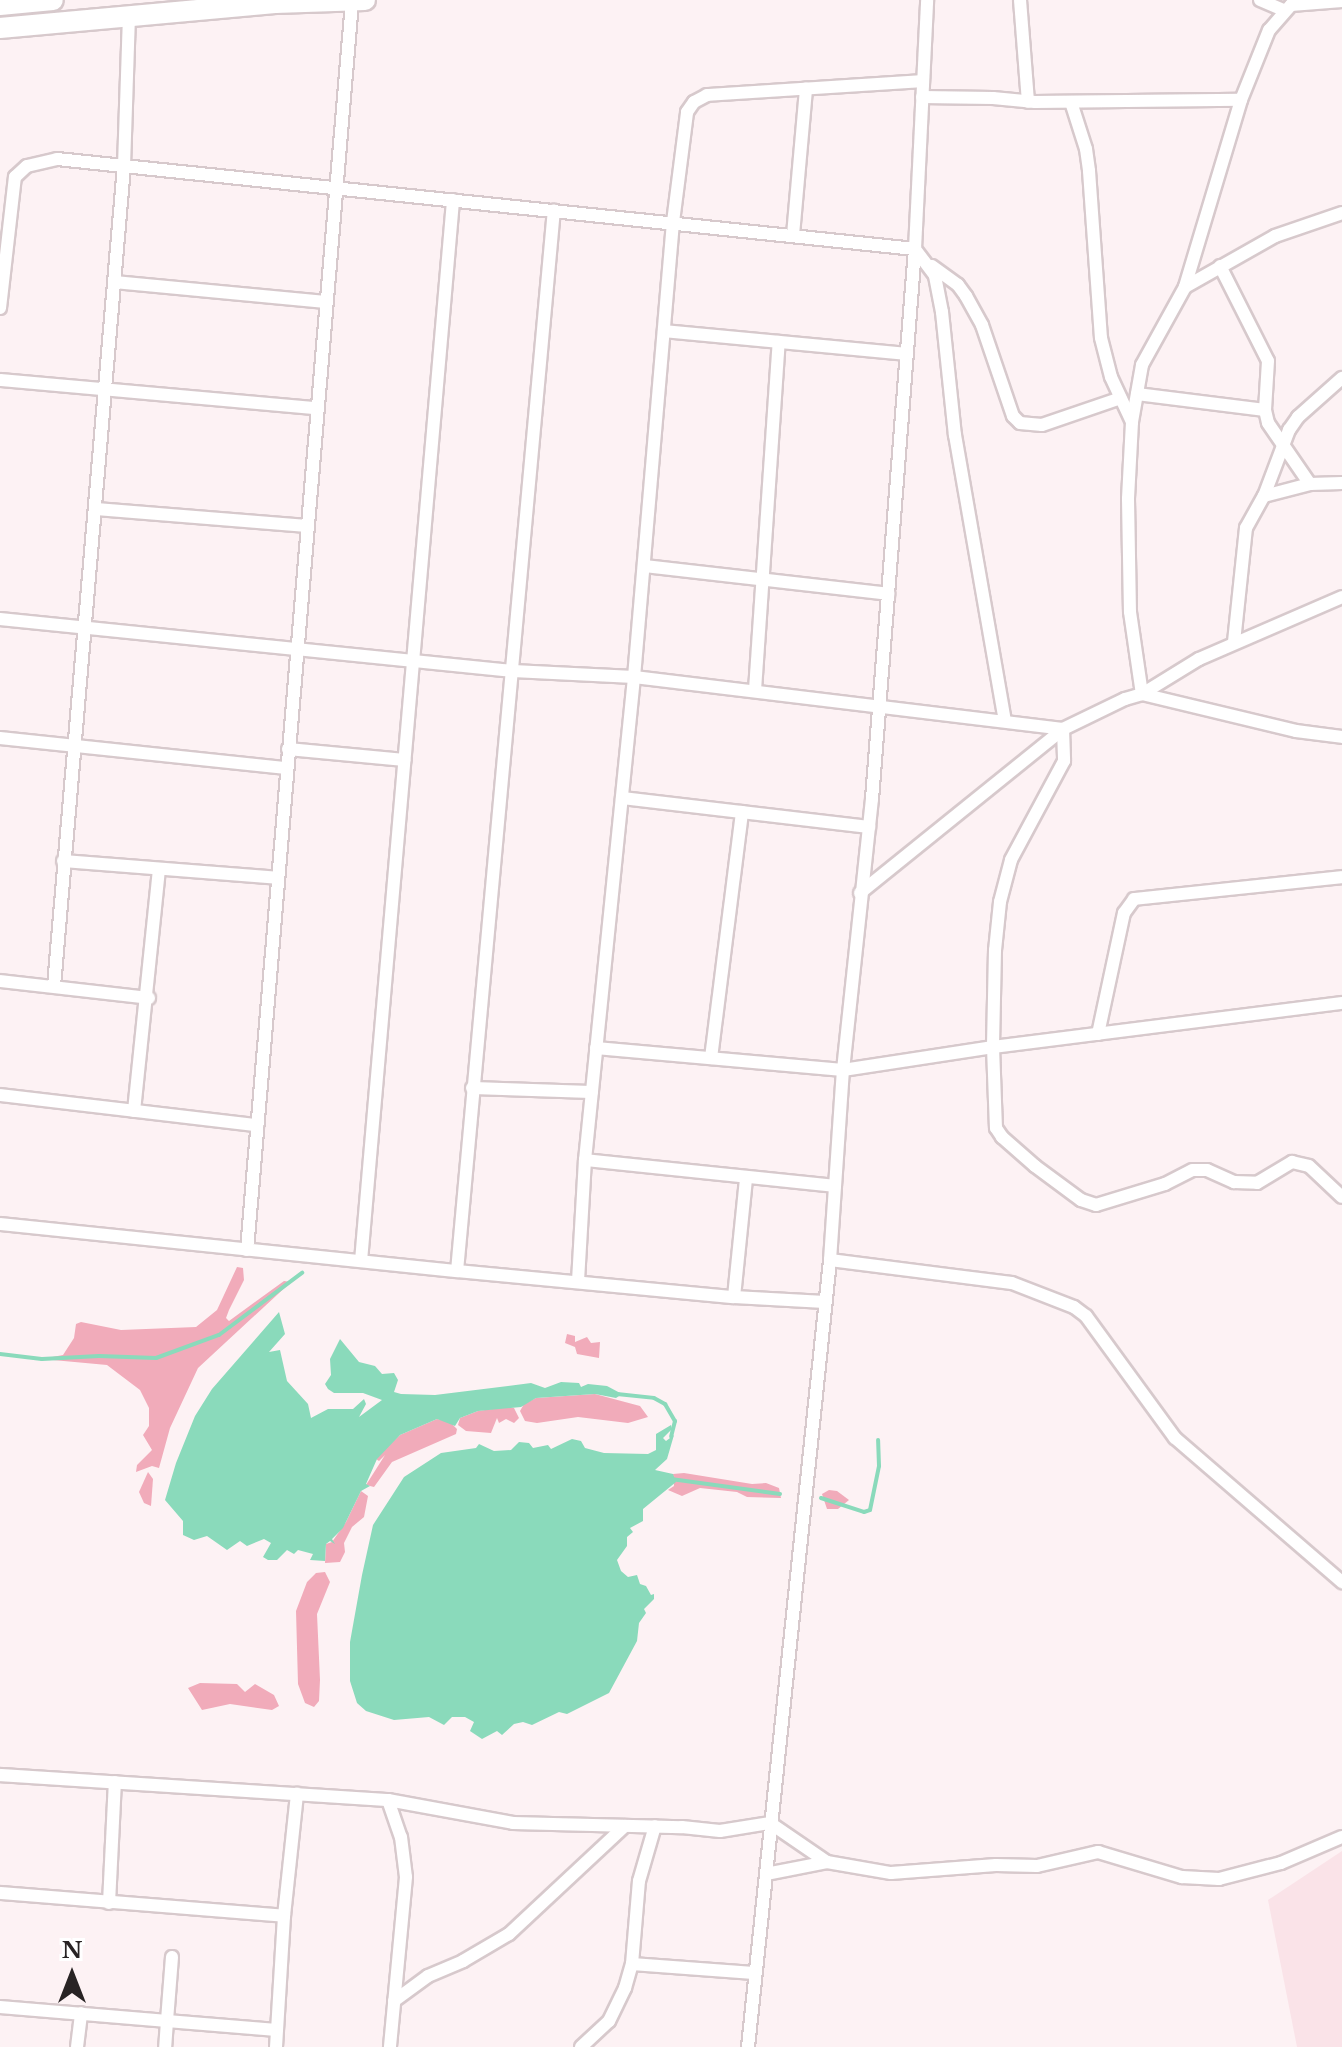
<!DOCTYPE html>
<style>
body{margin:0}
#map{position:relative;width:1342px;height:2047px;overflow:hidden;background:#fdf2f4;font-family:"Libre Baskerville",serif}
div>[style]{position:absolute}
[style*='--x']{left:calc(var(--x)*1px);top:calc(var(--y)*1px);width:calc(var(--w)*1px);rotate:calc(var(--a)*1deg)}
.built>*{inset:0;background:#fae3e8}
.green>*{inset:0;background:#f1abba}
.water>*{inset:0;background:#8adabb}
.stream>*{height:4px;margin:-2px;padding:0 2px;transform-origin:2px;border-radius:2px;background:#8adabb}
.roads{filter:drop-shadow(2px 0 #d7c9cc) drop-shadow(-2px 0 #d7c9cc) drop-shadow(0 2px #d7c9cc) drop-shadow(0 -2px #d7c9cc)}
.minor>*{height:12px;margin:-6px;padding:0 6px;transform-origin:6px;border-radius:6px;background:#fff}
.primary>*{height:20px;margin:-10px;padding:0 10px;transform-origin:10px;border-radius:10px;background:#fff}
span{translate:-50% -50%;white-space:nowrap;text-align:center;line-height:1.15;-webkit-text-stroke:8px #fff;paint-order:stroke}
.north{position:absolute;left:32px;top:1935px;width:80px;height:80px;-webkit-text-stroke:6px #fff;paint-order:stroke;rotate:0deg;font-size:22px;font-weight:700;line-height:32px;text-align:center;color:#282324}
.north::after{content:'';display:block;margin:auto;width:28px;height:36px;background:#282324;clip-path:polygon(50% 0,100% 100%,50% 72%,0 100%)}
</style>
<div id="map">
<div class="built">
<div style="clip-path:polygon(1342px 1851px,1342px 2047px,1297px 2047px,1268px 1900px)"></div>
</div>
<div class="green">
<div style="clip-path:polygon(237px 1267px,243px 1268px,244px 1280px,229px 1310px,226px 1318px,229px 1321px,284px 1281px,291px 1282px,198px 1368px,170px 1428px,159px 1468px,152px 1466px,136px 1472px,137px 1465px,152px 1450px,143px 1435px,149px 1426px,149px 1408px,140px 1390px,107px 1365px,42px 1359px,63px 1355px,74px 1338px,76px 1324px,81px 1322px,121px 1330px,196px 1327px,217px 1310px)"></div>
<div style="clip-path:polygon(567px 1334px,575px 1336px,575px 1342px,587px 1337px,591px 1343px,600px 1342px,599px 1358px,577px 1354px,575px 1347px,565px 1343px)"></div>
<div style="clip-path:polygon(595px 1394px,640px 1406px,648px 1417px,628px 1423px,578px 1417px,537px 1423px,525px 1421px,520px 1411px,524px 1404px,536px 1398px)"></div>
<div style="clip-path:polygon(506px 1407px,514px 1408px,519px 1418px,514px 1423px,506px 1419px,499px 1423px,497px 1418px,491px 1433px,466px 1431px,458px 1425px,460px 1418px,478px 1411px)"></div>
<div style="clip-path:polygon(437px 1419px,450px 1422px,457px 1429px,456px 1434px,392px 1462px,374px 1487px,366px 1485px,385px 1455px,379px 1461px,376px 1459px,387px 1447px,400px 1435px)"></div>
<div style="clip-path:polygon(148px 1472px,153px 1479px,151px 1506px,144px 1503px,139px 1492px)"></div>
<div style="clip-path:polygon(684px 1473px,752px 1484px,766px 1483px,779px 1488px,781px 1498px,747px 1497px,737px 1492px,700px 1488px,682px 1496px,668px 1490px,674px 1486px,673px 1474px)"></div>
<div style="clip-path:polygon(829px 1490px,837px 1491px,849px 1500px,838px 1509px,827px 1509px,822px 1494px)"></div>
<div style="clip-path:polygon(361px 1491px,368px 1496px,364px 1517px,352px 1527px,344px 1543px,345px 1552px,340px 1562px,325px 1563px,326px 1544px,332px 1542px,346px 1522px)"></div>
<div style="clip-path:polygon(325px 1572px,330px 1582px,317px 1614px,320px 1680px,319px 1701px,314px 1707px,305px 1703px,298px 1684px,296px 1611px,307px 1582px,316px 1573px)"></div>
<div style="clip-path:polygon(200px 1683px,237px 1684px,245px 1692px,255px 1684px,274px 1695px,279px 1706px,272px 1710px,230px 1704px,202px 1710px,188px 1688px)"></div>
</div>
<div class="water">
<div style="clip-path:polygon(279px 1312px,285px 1334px,269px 1352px,280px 1350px,287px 1381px,308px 1404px,311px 1418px,328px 1409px,353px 1409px,364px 1399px,366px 1404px,359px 1417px,382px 1400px,363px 1393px,334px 1393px,328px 1389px,325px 1384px,331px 1375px,330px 1359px,340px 1339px,359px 1362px,375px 1366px,382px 1374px,394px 1373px,398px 1380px,394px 1392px,401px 1394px,435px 1395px,531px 1383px,545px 1388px,561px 1382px,579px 1383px,581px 1387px,588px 1384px,607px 1386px,622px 1394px,616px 1398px,595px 1394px,536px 1398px,521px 1407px,478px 1411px,460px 1418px,455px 1426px,437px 1419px,400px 1435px,377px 1459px,366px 1484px,370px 1486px,361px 1491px,343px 1528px,332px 1539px,335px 1544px,330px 1541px,326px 1544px,325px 1561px,310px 1560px,313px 1554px,298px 1550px,294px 1554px,287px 1550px,277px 1560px,268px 1560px,263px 1557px,271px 1543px,264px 1539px,247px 1546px,240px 1541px,227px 1550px,207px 1536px,194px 1540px,183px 1535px,183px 1521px,165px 1500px,176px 1463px,195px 1416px,212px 1389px)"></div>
<div style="clip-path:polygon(671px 1425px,672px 1429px,663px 1438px,666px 1441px,674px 1435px,667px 1459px,655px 1470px,673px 1474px,676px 1482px,643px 1509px,643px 1521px,630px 1528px,633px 1532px,627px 1537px,627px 1546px,617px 1560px,621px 1571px,628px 1577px,637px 1575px,640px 1584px,646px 1586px,651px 1595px,654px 1594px,654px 1599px,644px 1609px,646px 1613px,639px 1623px,637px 1641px,609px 1693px,567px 1714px,559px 1712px,532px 1725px,523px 1722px,514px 1724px,502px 1735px,497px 1731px,482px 1739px,470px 1731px,474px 1722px,465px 1717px,452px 1717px,444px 1725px,429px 1717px,394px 1720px,366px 1711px,357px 1703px,350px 1681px,350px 1642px,362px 1575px,373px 1525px,404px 1477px,441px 1453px,476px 1448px,479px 1444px,494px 1451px,511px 1450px,519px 1442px,529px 1443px,533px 1448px,548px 1445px,551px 1449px,572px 1439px,581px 1441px,585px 1448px,604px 1453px,648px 1454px,656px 1450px,656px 1434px)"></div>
</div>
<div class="stream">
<div style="--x:0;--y:1354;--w:42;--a:6.8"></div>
<div style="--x:42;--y:1359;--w:57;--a:-3"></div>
<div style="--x:99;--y:1356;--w:57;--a:2"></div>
<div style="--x:156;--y:1358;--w:67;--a:-20.1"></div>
<div style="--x:219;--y:1335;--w:104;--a:-36.8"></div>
<div style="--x:617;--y:1394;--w:37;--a:6"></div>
<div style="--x:654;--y:1398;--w:13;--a:29"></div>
<div style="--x:665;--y:1404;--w:20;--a:60"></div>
<div style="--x:675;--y:1421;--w:16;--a:104"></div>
<div style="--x:671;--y:1479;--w:110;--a:7.8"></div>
<div style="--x:821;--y:1498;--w:45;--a:18"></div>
<div style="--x:864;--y:1512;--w:6;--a:-18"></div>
<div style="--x:870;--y:1510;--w:45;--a:-78.4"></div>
<div style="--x:879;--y:1466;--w:26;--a:-92"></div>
</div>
<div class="roads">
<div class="minor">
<div style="--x:1020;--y:0;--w:102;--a:85.5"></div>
<div style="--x:1260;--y:0;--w:26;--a:23"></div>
<div style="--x:1342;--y:1;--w:51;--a:175.5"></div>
<div style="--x:1291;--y:5;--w:33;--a:131"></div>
<div style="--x:1269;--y:30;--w:75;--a:111.8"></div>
<div style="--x:1241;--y:100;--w:195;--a:106.7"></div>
<div style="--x:1185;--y:287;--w:89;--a:118.9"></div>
<div style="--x:1142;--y:365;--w:58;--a:100"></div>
<div style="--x:1132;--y:422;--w:77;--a:93"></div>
<div style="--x:1128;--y:499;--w:113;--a:89"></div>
<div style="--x:1130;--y:612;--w:83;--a:81.7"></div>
<div style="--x:1142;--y:694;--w:67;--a:-31.6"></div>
<div style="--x:1199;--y:659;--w:156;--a:-23.4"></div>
<div style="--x:922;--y:97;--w:71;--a:0.8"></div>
<div style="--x:993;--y:98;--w:42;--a:5.4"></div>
<div style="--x:1035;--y:102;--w:206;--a:-0.6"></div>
<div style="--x:1071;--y:102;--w:49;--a:72.3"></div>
<div style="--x:1086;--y:149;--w:22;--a:82"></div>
<div style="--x:1089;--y:171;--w:167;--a:85.9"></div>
<div style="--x:1101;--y:338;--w:40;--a:75.6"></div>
<div style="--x:1111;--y:377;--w:50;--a:65"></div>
<div style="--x:793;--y:235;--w:147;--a:-84.9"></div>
<div style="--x:932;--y:266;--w:32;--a:36"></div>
<div style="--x:958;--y:285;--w:14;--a:54"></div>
<div style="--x:966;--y:296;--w:33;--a:61"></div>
<div style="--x:982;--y:325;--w:96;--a:71.2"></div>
<div style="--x:1013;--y:416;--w:10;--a:45"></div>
<div style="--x:1020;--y:423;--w:22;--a:5"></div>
<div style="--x:1042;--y:425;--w:83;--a:-18.9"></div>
<div style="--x:1220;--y:266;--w:106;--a:63.2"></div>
<div style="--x:1268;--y:361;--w:49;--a:93.5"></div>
<div style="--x:1265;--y:410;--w:13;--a:77"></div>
<div style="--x:1268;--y:423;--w:74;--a:55.5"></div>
<div style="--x:115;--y:282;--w:211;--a:5.4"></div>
<div style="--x:1185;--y:287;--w:103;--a:-29.5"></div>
<div style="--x:1275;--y:236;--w:71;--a:-18.9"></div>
<div style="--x:0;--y:308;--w:132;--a:-83.5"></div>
<div style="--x:15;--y:177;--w:16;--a:-43"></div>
<div style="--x:27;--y:166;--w:31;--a:-13"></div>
<div style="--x:57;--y:159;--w:863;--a:5.99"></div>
<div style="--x:915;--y:249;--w:34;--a:53"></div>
<div style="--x:935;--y:276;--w:37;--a:79"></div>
<div style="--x:942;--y:312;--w:124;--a:84"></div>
<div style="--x:955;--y:435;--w:290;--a:80.1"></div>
<div style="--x:664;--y:331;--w:244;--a:5.4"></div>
<div style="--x:0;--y:380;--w:317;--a:5.1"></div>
<div style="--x:1137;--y:394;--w:129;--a:7.1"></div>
<div style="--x:1264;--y:496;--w:48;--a:-14.6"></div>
<div style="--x:1310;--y:484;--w:32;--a:-2"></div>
<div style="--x:96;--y:509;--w:212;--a:4.6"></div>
<div style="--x:644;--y:566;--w:246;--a:6.5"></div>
<div style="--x:0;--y:619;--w:516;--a:5.79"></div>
<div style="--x:513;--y:671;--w:121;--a:2.8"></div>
<div style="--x:634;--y:677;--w:432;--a:6.9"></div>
<div style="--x:1063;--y:729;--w:32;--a:88"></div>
<div style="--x:1064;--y:761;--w:112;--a:118.2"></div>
<div style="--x:1011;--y:860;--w:43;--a:104.7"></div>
<div style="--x:1000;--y:902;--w:48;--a:95.9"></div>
<div style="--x:995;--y:950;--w:97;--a:91.2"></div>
<div style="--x:993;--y:1047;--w:81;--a:87.9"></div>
<div style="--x:996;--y:1128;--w:11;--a:56"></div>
<div style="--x:1002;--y:1137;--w:44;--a:41.3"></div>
<div style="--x:1035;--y:1166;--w:57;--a:36.5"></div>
<div style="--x:1081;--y:1200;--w:16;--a:18"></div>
<div style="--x:1096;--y:1205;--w:72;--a:-16.9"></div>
<div style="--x:1165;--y:1184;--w:31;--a:-27"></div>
<div style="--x:1193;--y:1170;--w:14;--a:0"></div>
<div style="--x:1207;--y:1170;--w:30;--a:24"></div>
<div style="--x:1234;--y:1182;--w:23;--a:2"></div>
<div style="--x:1257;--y:1183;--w:41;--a:-31"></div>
<div style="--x:1292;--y:1162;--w:17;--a:13"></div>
<div style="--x:1309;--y:1166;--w:45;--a:43.2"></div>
<div style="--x:1234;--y:642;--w:115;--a:-84"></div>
<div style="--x:1246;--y:528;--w:37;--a:-61"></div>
<div style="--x:1264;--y:496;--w:71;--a:-69.3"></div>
<div style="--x:1289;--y:430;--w:16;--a:-55"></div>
<div style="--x:1298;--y:417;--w:59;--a:-41.6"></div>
<div style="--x:755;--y:690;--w:349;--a:-86.1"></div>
<div style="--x:0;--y:738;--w:288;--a:6"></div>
<div style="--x:288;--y:749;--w:117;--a:5.4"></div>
<div style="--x:622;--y:798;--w:249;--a:6.7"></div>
<div style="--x:63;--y:861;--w:215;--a:4.5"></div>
<div style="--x:860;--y:893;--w:261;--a:-38.9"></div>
<div style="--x:1063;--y:729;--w:69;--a:-25.8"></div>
<div style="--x:1125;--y:699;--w:18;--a:-16"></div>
<div style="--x:1142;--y:694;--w:158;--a:13.5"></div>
<div style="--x:1296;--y:731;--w:46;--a:7.4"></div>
<div style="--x:0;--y:981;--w:150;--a:6.5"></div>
<div style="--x:54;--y:986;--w:823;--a:-85.12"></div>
<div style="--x:124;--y:166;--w:149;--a:-88.1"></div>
<div style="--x:1098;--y:1034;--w:124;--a:-77.9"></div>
<div style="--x:1124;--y:913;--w:17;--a:-54"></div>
<div style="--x:1134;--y:899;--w:209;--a:-6"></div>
<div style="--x:596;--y:1048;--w:248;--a:5.1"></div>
<div style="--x:843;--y:1070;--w:152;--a:-8.7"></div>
<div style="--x:993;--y:1047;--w:352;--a:-7.2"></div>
<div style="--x:711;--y:1058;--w:248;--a:-82.8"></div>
<div style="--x:472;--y:1088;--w:120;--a:1.9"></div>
<div style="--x:0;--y:1095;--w:259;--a:6.7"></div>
<div style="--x:134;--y:1111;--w:243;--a:-84.1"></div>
<div style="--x:585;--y:1160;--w:251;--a:5.9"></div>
<div style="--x:0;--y:1224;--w:459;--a:5.9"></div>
<div style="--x:457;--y:1271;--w:278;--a:5.4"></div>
<div style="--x:734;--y:1297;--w:91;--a:3.1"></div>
<div style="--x:247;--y:1250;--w:1252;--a:-85.19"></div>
<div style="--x:830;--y:1260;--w:183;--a:7.2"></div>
<div style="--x:1012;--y:1283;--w:66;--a:21.2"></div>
<div style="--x:1074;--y:1307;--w:15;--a:37"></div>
<div style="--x:1086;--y:1316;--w:151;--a:53.9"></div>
<div style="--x:1175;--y:1438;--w:221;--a:40.8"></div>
<div style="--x:361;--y:1261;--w:1065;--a:-85.04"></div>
<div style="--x:457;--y:1271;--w:1065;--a:-84.78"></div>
<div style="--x:578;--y:1281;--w:121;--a:-86.7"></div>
<div style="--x:585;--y:1160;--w:485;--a:-84.2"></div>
<div style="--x:634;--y:677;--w:457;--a:-85.1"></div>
<div style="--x:673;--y:222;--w:111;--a:-82.7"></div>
<div style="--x:687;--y:112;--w:12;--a:-55"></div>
<div style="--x:694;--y:102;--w:15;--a:-28"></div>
<div style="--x:707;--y:95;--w:215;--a:-3.7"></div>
<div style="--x:734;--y:1297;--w:120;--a:-84.2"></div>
<div style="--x:0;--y:1775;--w:389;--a:3.7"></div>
<div style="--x:388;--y:1800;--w:127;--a:10.4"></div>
<div style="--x:513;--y:1823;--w:169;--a:1.4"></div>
<div style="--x:682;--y:1827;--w:38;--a:6"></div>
<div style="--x:720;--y:1831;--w:51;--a:-9.1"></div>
<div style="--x:770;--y:1823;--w:69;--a:34.4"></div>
<div style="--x:388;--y:1800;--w:39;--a:71"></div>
<div style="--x:401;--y:1837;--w:40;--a:82.9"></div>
<div style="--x:406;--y:1877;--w:171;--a:95.4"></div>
<div style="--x:766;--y:1874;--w:62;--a:-11.1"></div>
<div style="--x:827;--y:1862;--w:65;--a:9.8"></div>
<div style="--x:891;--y:1873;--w:105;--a:-4.4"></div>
<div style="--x:996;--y:1865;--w:41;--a:1.4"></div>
<div style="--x:1037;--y:1866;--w:63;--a:-12.9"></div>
<div style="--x:1098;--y:1852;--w:88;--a:16.6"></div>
<div style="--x:1182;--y:1877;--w:37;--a:3"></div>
<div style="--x:1219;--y:1879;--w:64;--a:-14.5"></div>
<div style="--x:1281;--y:1863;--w:66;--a:-23.1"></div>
<div style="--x:0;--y:1893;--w:285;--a:4.6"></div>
<div style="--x:109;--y:1903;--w:121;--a:-87.2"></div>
<div style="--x:172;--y:1957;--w:64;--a:94.5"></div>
<div style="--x:167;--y:2021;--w:110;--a:4.7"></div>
<div style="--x:632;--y:1964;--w:122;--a:4.2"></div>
<div style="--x:394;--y:2001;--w:42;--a:-36.3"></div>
<div style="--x:428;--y:1976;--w:38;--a:-23"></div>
<div style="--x:463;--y:1961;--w:53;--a:-30.4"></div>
<div style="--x:509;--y:1934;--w:158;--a:-43"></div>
<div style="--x:0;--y:2007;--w:168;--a:4.8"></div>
<div style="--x:167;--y:2021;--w:26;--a:94"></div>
<div style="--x:77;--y:2047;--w:34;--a:-83"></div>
<div style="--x:276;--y:2047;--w:131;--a:-86.5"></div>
<div style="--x:284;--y:1916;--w:123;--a:-83.9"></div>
<div style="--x:581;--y:2047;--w:38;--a:-43"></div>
<div style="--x:609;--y:2021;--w:37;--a:-64"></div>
<div style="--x:625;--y:1988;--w:25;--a:-74"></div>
<div style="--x:632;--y:1964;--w:83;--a:-85.2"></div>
<div style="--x:639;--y:1881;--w:57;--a:-73.8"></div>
<div style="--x:748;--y:2047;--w:791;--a:-84.05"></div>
<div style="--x:830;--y:1260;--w:190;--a:-86.1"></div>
<div style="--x:843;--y:1070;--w:273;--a:-83.9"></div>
<div style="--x:872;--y:799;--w:552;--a:-85.53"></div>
<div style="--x:915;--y:249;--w:249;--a:-87.2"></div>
</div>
<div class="primary">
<div style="--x:0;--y:5;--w:53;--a:-5.4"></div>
<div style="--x:0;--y:28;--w:276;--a:-5.2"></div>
<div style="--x:275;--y:3;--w:90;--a:-1.9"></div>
</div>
</div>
<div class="north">N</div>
</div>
